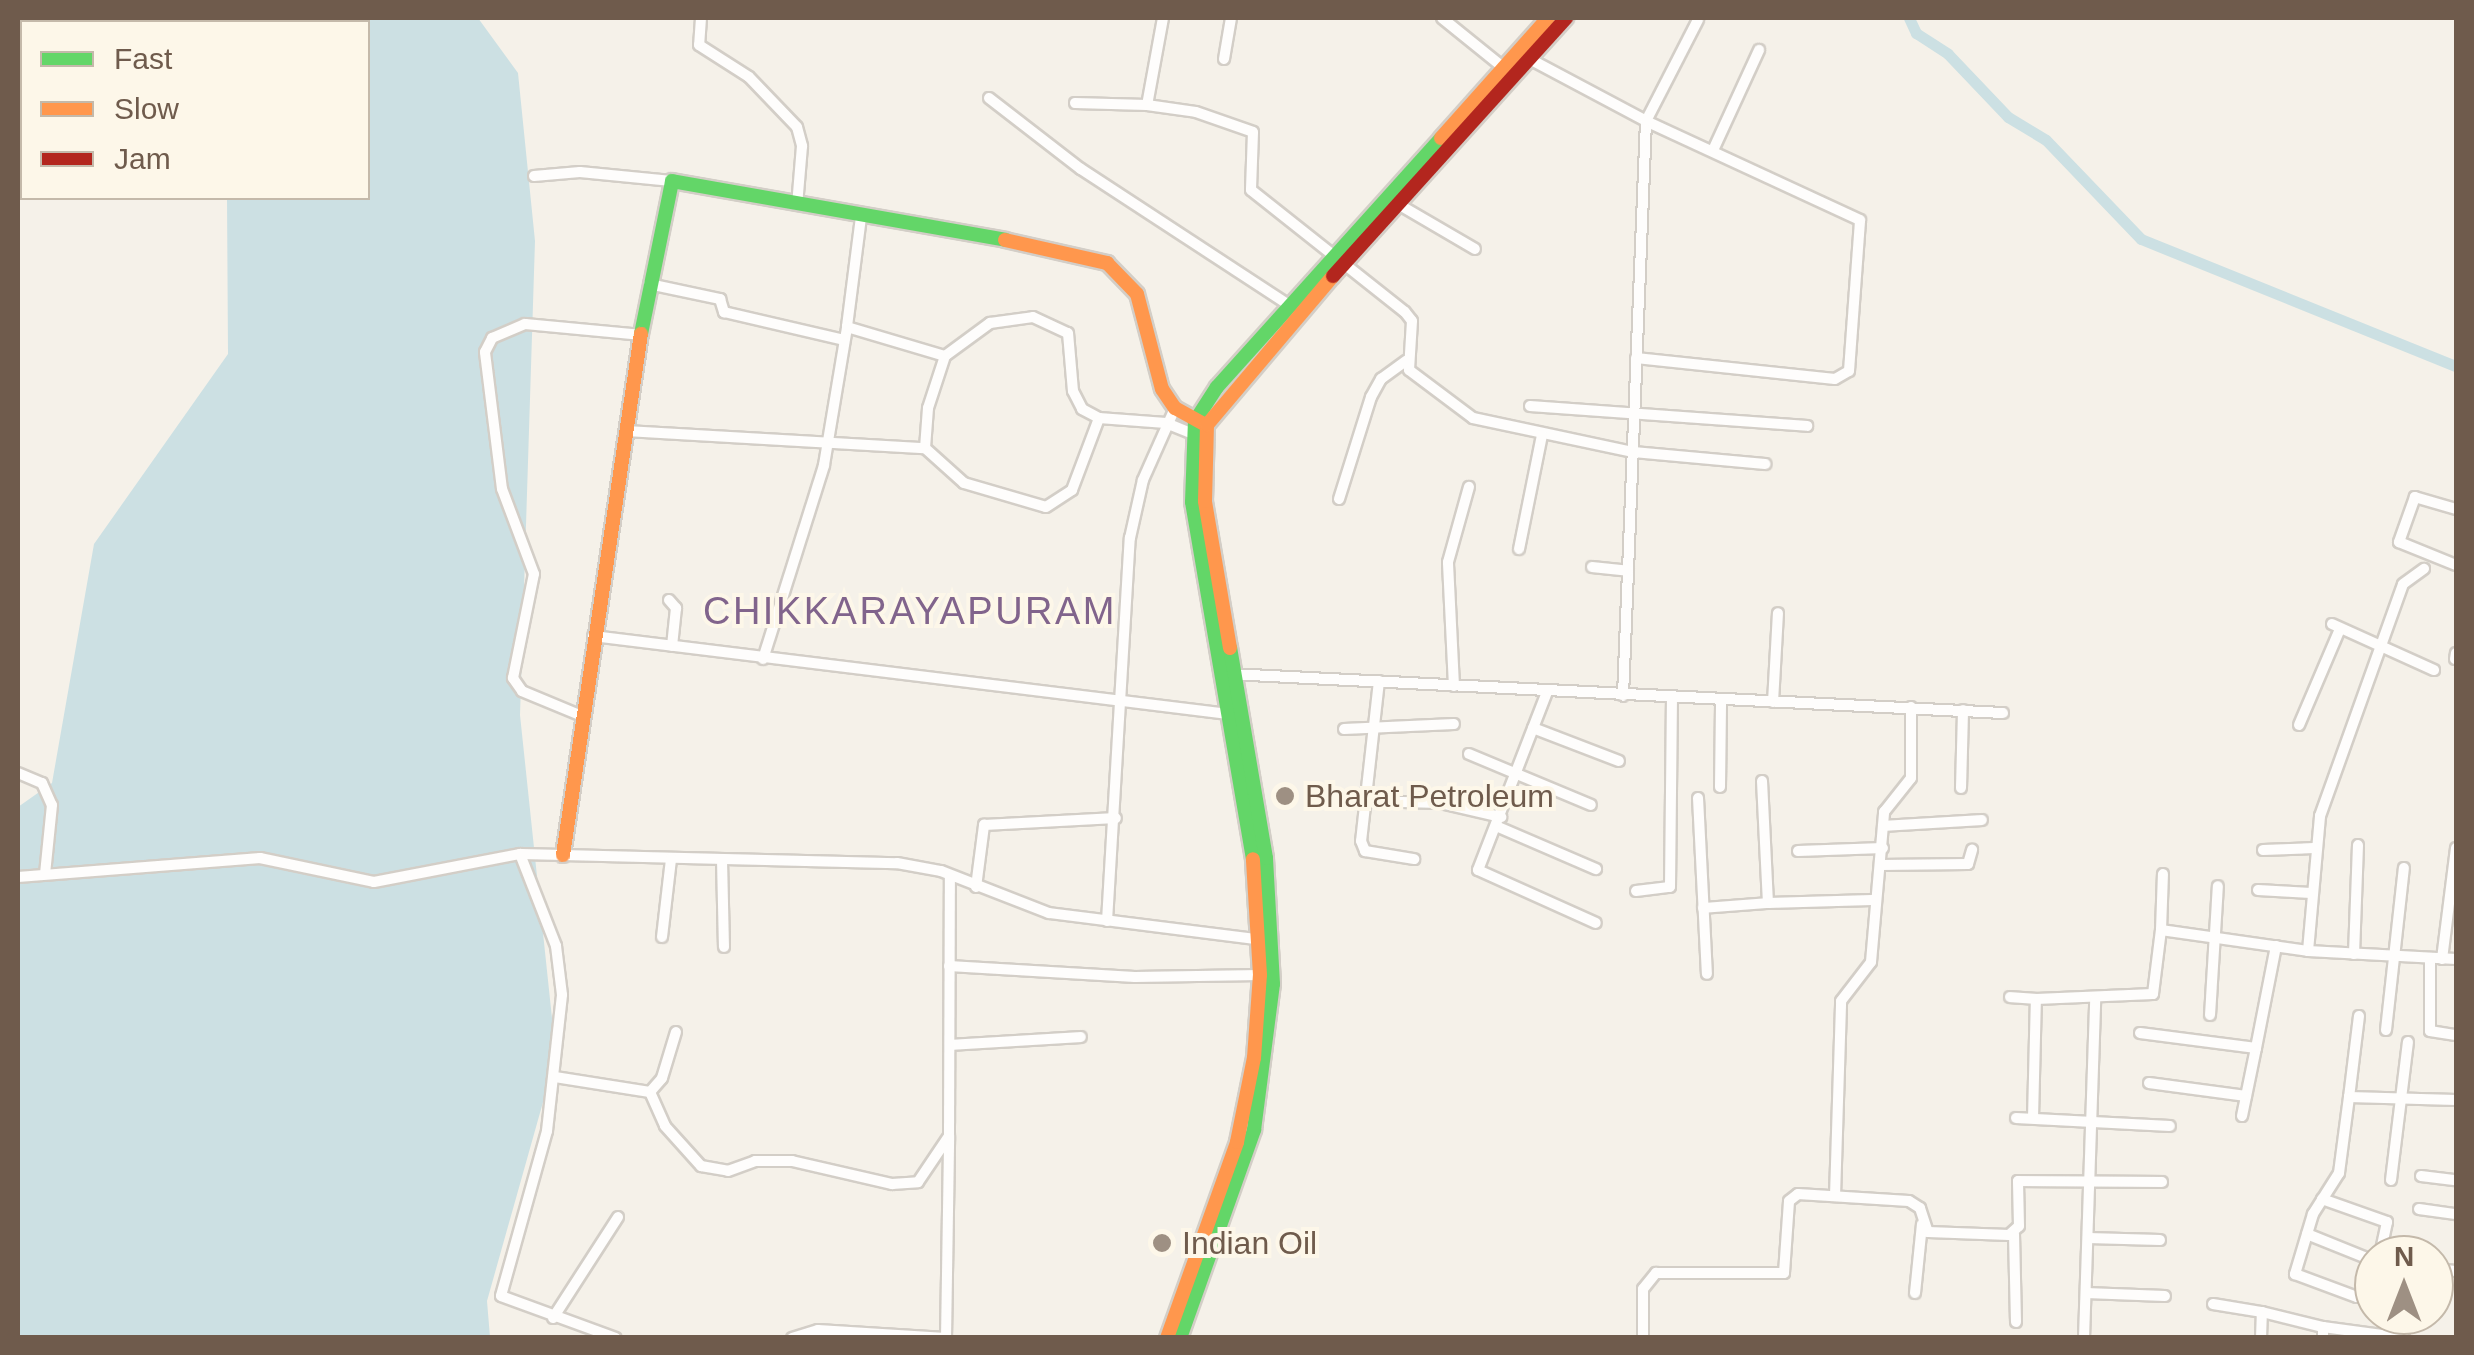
<!DOCTYPE html>
<style>
body{margin:0}
#map{position:relative;width:2474px;height:1355px;overflow:hidden;background:#f5f1e9;font-family:Helvetica,sans-serif}
div>[style]{position:absolute}
[style*='--x']{left:calc(var(--x)*1px);top:calc(var(--y)*1px);width:calc(var(--w)*1px);rotate:calc(var(--a)*1deg)}
.water>*{inset:0;background:#cce0e3}
.canal>*{height:11px;margin:-5.5px;padding:0 5.5px;transform-origin:5.5px;border-radius:5.5px;background:#cce0e3}
.roads{filter:drop-shadow(2px 0 #d3cec7) drop-shadow(-2px 0 #d3cec7) drop-shadow(0 2px #d3cec7) drop-shadow(0 -2px #d3cec7)}
.street>*{height:10px;margin:-5px;padding:0 5px;transform-origin:5px;border-radius:5px;background:#fefdfc}
.fast>*{height:14px;margin:-7px;padding:0 7px;transform-origin:7px;border-radius:7px;background:#63d668}
.slow>*{height:14px;margin:-7px;padding:0 7px;transform-origin:7px;border-radius:7px;background:#ff974d}
.jam>*{height:14px;margin:-7px;padding:0 7px;transform-origin:7px;border-radius:7px;background:#b3261e}
.dots>*{width:28px;height:28px;translate:-50% -50%;box-sizing:border-box;border:5px solid #fdf7e9;border-radius:50%}
span{translate:-50% -50%;white-space:nowrap;text-align:center;line-height:1.15;-webkit-text-stroke:8px #fdf7e9;paint-order:stroke}
.poi-label{font-size:32px;color:#6f5b4c}
.left{translate:0 -50%;text-align:left}
.quarter-label{font-size:38px;color:#81648c;letter-spacing:2.5px}
.frame{position:absolute;inset:0;border:20px solid #6f5b4c;pointer-events:none}
.legend{position:absolute;left:20px;top:20px;width:350px;height:180px;box-sizing:border-box;background:#fdf7e9;border:2px solid #c4b9aa;margin:0;padding:12px 18px;list-style:none;font-size:30px;color:#6f5b4c}
.legend li{display:flex;align-items:center;gap:20px;height:50px}
.legend b{width:50px;border:2px solid #c4b9aa}
.north{position:absolute;left:2354px;top:1235px;width:100px;height:100px;box-sizing:border-box;background:#fdf7e9;border:2px solid #c4b9aa;border-radius:50%;rotate:0deg;font-size:28px;font-weight:700;line-height:40px;text-align:center;color:#6f5b4c}
.north::after{content:'';display:block;margin:auto;width:35px;height:45px;background:#9e9083;clip-path:polygon(50% 0,100% 100%,50% 72%,0 100%)}
</style>
<div id="map">
<div class="water">
<div style="clip-path:polygon(232px 18px,478px 18px,518px 73px,535px 241px,520px 715px,556px 1056px,487px 1301px,490px 1337px,18px 1337px,18px 807px,52px 783px,94px 544px,228px 354px,227px 198px,368px 198px,368px 22px,230px 22px)"></div>
</div>
<div class="canal">
<div style="--x:1909;--y:18;--w:17;--a:65"></div>
<div style="--x:1916;--y:33;--w:38;--a:33"></div>
<div style="--x:1948;--y:54;--w:87;--a:46.4"></div>
<div style="--x:2008;--y:117;--w:44;--a:31.2"></div>
<div style="--x:2046;--y:140;--w:137;--a:46.2"></div>
<div style="--x:2141;--y:239;--w:340;--a:22"></div>
</div>
<div class="roads">
<div class="street">
<div style="--x:701;--y:18;--w:27;--a:94"></div>
<div style="--x:699;--y:45;--w:59;--a:32.6"></div>
<div style="--x:749;--y:77;--w:69;--a:46.2"></div>
<div style="--x:797;--y:127;--w:20;--a:75"></div>
<div style="--x:802;--y:146;--w:59;--a:94.8"></div>
<div style="--x:1163;--y:18;--w:88;--a:100.4"></div>
<div style="--x:1147;--y:105;--w:49;--a:8.1"></div>
<div style="--x:1196;--y:112;--w:60;--a:19.3"></div>
<div style="--x:1253;--y:132;--w:58;--a:92"></div>
<div style="--x:1251;--y:190;--w:196;--a:38.4"></div>
<div style="--x:1405;--y:312;--w:11;--a:52"></div>
<div style="--x:1412;--y:321;--w:49;--a:93.5"></div>
<div style="--x:1409;--y:370;--w:80;--a:36.9"></div>
<div style="--x:1473;--y:418;--w:164;--a:12"></div>
<div style="--x:1633;--y:452;--w:133;--a:5.2"></div>
<div style="--x:1442;--y:18;--w:80;--a:38.9"></div>
<div style="--x:1524;--y:56;--w:138;--a:28"></div>
<div style="--x:1646;--y:121;--w:575;--a:92.29"></div>
<div style="--x:1224;--y:59;--w:42;--a:-80.3"></div>
<div style="--x:989;--y:98;--w:116;--a:37.7"></div>
<div style="--x:1081;--y:169;--w:256;--a:33.2"></div>
<div style="--x:1075;--y:103;--w:72;--a:1.6"></div>
<div style="--x:1714;--y:148;--w:108;--a:-65.3"></div>
<div style="--x:534;--y:176;--w:46;--a:-5"></div>
<div style="--x:580;--y:172;--w:92;--a:5.6"></div>
<div style="--x:1398;--y:204;--w:89;--a:30.3"></div>
<div style="--x:861;--y:217;--w:111;--a:97.3"></div>
<div style="--x:847;--y:327;--w:102;--a:16.5"></div>
<div style="--x:649;--y:284;--w:73;--a:11.9"></div>
<div style="--x:720;--y:299;--w:14;--a:73"></div>
<div style="--x:724;--y:312;--w:123;--a:13.1"></div>
<div style="--x:1636;--y:358;--w:200;--a:6"></div>
<div style="--x:1835;--y:379;--w:16;--a:-30"></div>
<div style="--x:1849;--y:371;--w:151;--a:-85.8"></div>
<div style="--x:1860;--y:220;--w:236;--a:-155.2"></div>
<div style="--x:1646;--y:121;--w:114;--a:-62.8"></div>
<div style="--x:1530;--y:406;--w:278;--a:4.1"></div>
<div style="--x:626;--y:431;--w:299;--a:3.3"></div>
<div style="--x:925;--y:448;--w:40;--a:-85.7"></div>
<div style="--x:928;--y:408;--w:55;--a:-71.9"></div>
<div style="--x:945;--y:356;--w:56;--a:-36.3"></div>
<div style="--x:990;--y:323;--w:43;--a:-7.9"></div>
<div style="--x:1033;--y:317;--w:38;--a:25"></div>
<div style="--x:1068;--y:333;--w:58;--a:85.1"></div>
<div style="--x:1073;--y:391;--w:20;--a:63"></div>
<div style="--x:1082;--y:409;--w:19;--a:28"></div>
<div style="--x:1099;--y:418;--w:67;--a:4.3"></div>
<div style="--x:1166;--y:423;--w:35;--a:22"></div>
<div style="--x:925;--y:448;--w:52;--a:41.9"></div>
<div style="--x:964;--y:483;--w:85;--a:16.3"></div>
<div style="--x:1046;--y:507;--w:31;--a:-33"></div>
<div style="--x:1072;--y:490;--w:77;--a:-69.4"></div>
<div style="--x:1339;--y:499;--w:107;--a:-72.6"></div>
<div style="--x:1371;--y:397;--w:21;--a:-61"></div>
<div style="--x:1381;--y:379;--w:31;--a:-36"></div>
<div style="--x:2456;--y:509;--w:43;--a:-163.7"></div>
<div style="--x:2415;--y:497;--w:48;--a:109.6"></div>
<div style="--x:2399;--y:542;--w:61;--a:22"></div>
<div style="--x:1519;--y:549;--w:116;--a:-78.6"></div>
<div style="--x:1592;--y:567;--w:36;--a:6"></div>
<div style="--x:669;--y:600;--w:11;--a:49"></div>
<div style="--x:676;--y:608;--w:38;--a:96"></div>
<div style="--x:2332;--y:624;--w:112;--a:24.3"></div>
<div style="--x:593;--y:636;--w:640;--a:7"></div>
<div style="--x:763;--y:659;--w:203;--a:-72.5"></div>
<div style="--x:824;--y:465;--w:140;--a:-80.5"></div>
<div style="--x:2455;--y:659;--w:6;--a:-81"></div>
<div style="--x:1230;--y:674;--w:774;--a:2.89"></div>
<div style="--x:1379;--y:681;--w:161;--a:96.4"></div>
<div style="--x:1361;--y:841;--w:11;--a:68"></div>
<div style="--x:1365;--y:851;--w:50;--a:9.3"></div>
<div style="--x:1454;--y:686;--w:124;--a:-92.8"></div>
<div style="--x:1448;--y:562;--w:78;--a:-74.4"></div>
<div style="--x:1547;--y:692;--w:191;--a:111.2"></div>
<div style="--x:1478;--y:870;--w:129;--a:24.2"></div>
<div style="--x:1773;--y:702;--w:89;--a:-86.8"></div>
<div style="--x:582;--y:716;--w:65;--a:-157.4"></div>
<div style="--x:522;--y:691;--w:16;--a:-125"></div>
<div style="--x:513;--y:678;--w:106;--a:-78.6"></div>
<div style="--x:534;--y:574;--w:91;--a:-110.6"></div>
<div style="--x:502;--y:489;--w:138;--a:-97.1"></div>
<div style="--x:485;--y:352;--w:16;--a:-63"></div>
<div style="--x:492;--y:338;--w:36;--a:-23"></div>
<div style="--x:525;--y:324;--w:118;--a:5.4"></div>
<div style="--x:2299;--y:725;--w:104;--a:-66.9"></div>
<div style="--x:1533;--y:728;--w:92;--a:21"></div>
<div style="--x:1344;--y:729;--w:110;--a:-2.6"></div>
<div style="--x:1469;--y:754;--w:132;--a:22.7"></div>
<div style="--x:18;--y:773;--w:26;--a:23"></div>
<div style="--x:42;--y:783;--w:24;--a:66"></div>
<div style="--x:52;--y:805;--w:69;--a:95.8"></div>
<div style="--x:1762;--y:781;--w:122;--a:87.2"></div>
<div style="--x:1768;--y:903;--w:104;--a:-1.7"></div>
<div style="--x:1720;--y:787;--w:87;--a:-89.3"></div>
<div style="--x:1961;--y:788;--w:78;--a:-88.5"></div>
<div style="--x:1698;--y:798;--w:176;--a:87.1"></div>
<div style="--x:1365;--y:801;--w:75;--a:1.5"></div>
<div style="--x:1440;--y:803;--w:63;--a:12.9"></div>
<div style="--x:1496;--y:826;--w:109;--a:23.3"></div>
<div style="--x:1883;--y:826;--w:99;--a:-3.5"></div>
<div style="--x:2263;--y:850;--w:51;--a:-2.2"></div>
<div style="--x:1798;--y:851;--w:85;--a:-2"></div>
<div style="--x:520;--y:854;--w:99;--a:68.6"></div>
<div style="--x:556;--y:946;--w:49;--a:83"></div>
<div style="--x:562;--y:995;--w:137;--a:96.3"></div>
<div style="--x:547;--y:1131;--w:171;--a:105.6"></div>
<div style="--x:501;--y:1296;--w:122;--a:20.1"></div>
<div style="--x:722;--y:860;--w:87;--a:88.7"></div>
<div style="--x:1881;--y:865;--w:87;--a:-0.7"></div>
<div style="--x:1968;--y:864;--w:15;--a:-74"></div>
<div style="--x:18;--y:877;--w:243;--a:-4.5"></div>
<div style="--x:260;--y:858;--w:116;--a:11.9"></div>
<div style="--x:374;--y:882;--w:149;--a:-10.9"></div>
<div style="--x:520;--y:854;--w:377;--a:1.4"></div>
<div style="--x:897;--y:863;--w:45;--a:10.3"></div>
<div style="--x:941;--y:871;--w:116;--a:21.3"></div>
<div style="--x:1049;--y:913;--w:217;--a:7.2"></div>
<div style="--x:976;--y:887;--w:63;--a:-82.6"></div>
<div style="--x:984;--y:825;--w:132;--a:-3"></div>
<div style="--x:2258;--y:890;--w:53;--a:3.2"></div>
<div style="--x:1636;--y:891;--w:34;--a:-7"></div>
<div style="--x:1670;--y:887;--w:189;--a:-89.4"></div>
<div style="--x:1703;--y:908;--w:65;--a:-4.4"></div>
<div style="--x:1107;--y:921;--w:384;--a:-86.6"></div>
<div style="--x:1130;--y:538;--w:59;--a:-77.4"></div>
<div style="--x:1143;--y:480;--w:79;--a:-66"></div>
<div style="--x:2161;--y:930;--w:56;--a:-88"></div>
<div style="--x:662;--y:937;--w:79;--a:-83.4"></div>
<div style="--x:2308;--y:951;--w:136;--a:-84.9"></div>
<div style="--x:2320;--y:816;--w:246;--a:-70.3"></div>
<div style="--x:2403;--y:584;--w:26;--a:-36"></div>
<div style="--x:2354;--y:954;--w:109;--a:-87.9"></div>
<div style="--x:2430;--y:959;--w:72;--a:90"></div>
<div style="--x:2430;--y:1031;--w:26;--a:9"></div>
<div style="--x:2442;--y:959;--w:112;--a:-82.8"></div>
<div style="--x:949;--y:966;--w:186;--a:3.4"></div>
<div style="--x:1135;--y:977;--w:125;--a:-0.9"></div>
<div style="--x:2010;--y:997;--w:26;--a:4"></div>
<div style="--x:2210;--y:1015;--w:129;--a:-86.5"></div>
<div style="--x:2359;--y:1016;--w:82;--a:97"></div>
<div style="--x:2349;--y:1097;--w:107;--a:1.6"></div>
<div style="--x:2386;--y:1030;--w:163;--a:-83.7"></div>
<div style="--x:2140;--y:1033;--w:117;--a:7.4"></div>
<div style="--x:2256;--y:1048;--w:104;--a:-78.9"></div>
<div style="--x:950;--y:1045;--w:131;--a:-3.5"></div>
<div style="--x:555;--y:1077;--w:96;--a:9"></div>
<div style="--x:650;--y:1092;--w:18;--a:-49"></div>
<div style="--x:662;--y:1078;--w:48;--a:-73.1"></div>
<div style="--x:2149;--y:1083;--w:98;--a:7.6"></div>
<div style="--x:650;--y:1092;--w:37;--a:66"></div>
<div style="--x:665;--y:1126;--w:54;--a:48"></div>
<div style="--x:701;--y:1166;--w:27;--a:10"></div>
<div style="--x:728;--y:1171;--w:29;--a:-20"></div>
<div style="--x:755;--y:1161;--w:37;--a:0"></div>
<div style="--x:792;--y:1161;--w:103;--a:13"></div>
<div style="--x:892;--y:1184;--w:26;--a:-4"></div>
<div style="--x:918;--y:1182;--w:55;--a:-56"></div>
<div style="--x:949;--y:1136;--w:260;--a:-89.8"></div>
<div style="--x:2349;--y:1097;--w:77;--a:97.5"></div>
<div style="--x:2339;--y:1173;--w:49;--a:122.4"></div>
<div style="--x:2313;--y:1214;--w:63;--a:106.7"></div>
<div style="--x:2295;--y:1274;--w:66;--a:20.4"></div>
<div style="--x:2357;--y:1297;--w:10;--a:-24"></div>
<div style="--x:2366;--y:1293;--w:21;--a:-67"></div>
<div style="--x:2242;--y:1116;--w:69;--a:-78.4"></div>
<div style="--x:2016;--y:1118;--w:154;--a:3"></div>
<div style="--x:2033;--y:1118;--w:119;--a:-88.6"></div>
<div style="--x:2036;--y:999;--w:117;--a:-2.4"></div>
<div style="--x:2153;--y:994;--w:64;--a:-82.9"></div>
<div style="--x:2161;--y:930;--w:148;--a:8.1"></div>
<div style="--x:2308;--y:951;--w:148;--a:3.1"></div>
<div style="--x:2421;--y:1176;--w:35;--a:7"></div>
<div style="--x:2391;--y:1180;--w:139;--a:-83"></div>
<div style="--x:1835;--y:1196;--w:195;--a:-88.2"></div>
<div style="--x:1841;--y:1001;--w:49;--a:-52.4"></div>
<div style="--x:1871;--y:962;--w:151;--a:-85"></div>
<div style="--x:1884;--y:812;--w:43;--a:-51.5"></div>
<div style="--x:1911;--y:778;--w:71;--a:-90"></div>
<div style="--x:2322;--y:1199;--w:69;--a:19.5"></div>
<div style="--x:2387;--y:1222;--w:34;--a:102"></div>
<div style="--x:2419;--y:1209;--w:37;--a:8"></div>
<div style="--x:2014;--y:1234;--w:88;--a:88.7"></div>
<div style="--x:2307;--y:1234;--w:72;--a:21.9"></div>
<div style="--x:2088;--y:1238;--w:72;--a:1.6"></div>
<div style="--x:2434;--y:1269;--w:22;--a:5"></div>
<div style="--x:1915;--y:1293;--w:69;--a:-84.2"></div>
<div style="--x:2086;--y:1293;--w:79;--a:2.2"></div>
<div style="--x:2213;--y:1304;--w:50;--a:9.3"></div>
<div style="--x:553;--y:1318;--w:120;--a:-57.2"></div>
<div style="--x:2323;--y:1327;--w:82;--a:7.7"></div>
<div style="--x:792;--y:1338;--w:27;--a:-17"></div>
<div style="--x:818;--y:1330;--w:128;--a:3.6"></div>
<div style="--x:946;--y:1338;--w:201;--a:-89.1"></div>
<div style="--x:1643;--y:1338;--w:49;--a:-90"></div>
<div style="--x:1643;--y:1289;--w:21;--a:-51"></div>
<div style="--x:1656;--y:1273;--w:128;--a:0"></div>
<div style="--x:1784;--y:1273;--w:72;--a:-86"></div>
<div style="--x:1789;--y:1201;--w:11;--a:-38"></div>
<div style="--x:1798;--y:1194;--w:111;--a:3.6"></div>
<div style="--x:1909;--y:1201;--w:13;--a:32"></div>
<div style="--x:1920;--y:1208;--w:25;--a:72"></div>
<div style="--x:1928;--y:1232;--w:81;--a:2.1"></div>
<div style="--x:2009;--y:1235;--w:13;--a:-42"></div>
<div style="--x:2019;--y:1226;--w:45;--a:-91.3"></div>
<div style="--x:2018;--y:1181;--w:144;--a:0.4"></div>
<div style="--x:2084;--y:1338;--w:339;--a:-88.1"></div>
<div style="--x:2261;--y:1338;--w:26;--a:-88"></div>
<div style="--x:2262;--y:1312;--w:63;--a:13.8"></div>
<div style="--x:2323;--y:1327;--w:11;--a:90"></div>
</div>
<div class="fast">
<div style="--x:641;--y:334;--w:156;--a:-78.5"></div>
<div style="--x:672;--y:181;--w:338;--a:10"></div>
<div style="--x:1253;--y:859;--w:362;--a:-99.7"></div>
<div style="--x:1192;--y:502;--w:81;--a:-87.9"></div>
<div style="--x:1195;--y:421;--w:40;--a:-57.1"></div>
<div style="--x:1217;--y:387;--w:335;--a:-48"></div>
<div style="--x:1180;--y:1338;--w:221;--a:-70.4"></div>
<div style="--x:1254;--y:1130;--w:147;--a:-82.6"></div>
<div style="--x:1273;--y:984;--w:126;--a:-93.2"></div>
<div style="--x:1266;--y:858;--w:213;--a:-99.7"></div>
</div>
<div class="slow">
<div style="--x:1441;--y:138;--w:161;--a:-48.3"></div>
<div style="--x:1005;--y:240;--w:105;--a:12.7"></div>
<div style="--x:1107;--y:263;--w:43;--a:45.9"></div>
<div style="--x:1137;--y:294;--w:98;--a:75.3"></div>
<div style="--x:1162;--y:389;--w:23;--a:56"></div>
<div style="--x:1175;--y:408;--w:33;--a:29"></div>
<div style="--x:1230;--y:648;--w:149;--a:-99.7"></div>
<div style="--x:1205;--y:501;--w:76;--a:-88.5"></div>
<div style="--x:1207;--y:425;--w:195;--a:-49.8"></div>
<div style="--x:563;--y:855;--w:527;--a:-81.49"></div>
<div style="--x:1167;--y:1338;--w:208;--a:-70.3"></div>
<div style="--x:1237;--y:1142;--w:86;--a:-78.6"></div>
<div style="--x:1254;--y:1058;--w:83;--a:-85.9"></div>
<div style="--x:1260;--y:975;--w:116;--a:-93.5"></div>
</div>
<div class="jam">
<div style="--x:1333;--y:276;--w:348;--a:-47.9"></div>
</div>
</div>
<div class="dots">
<div style="left:1285px;top:796px;background:#9e9083"></div>
<div style="left:1162px;top:1243px;background:#9e9083"></div>
</div>
<div class="poi-label">
<span class="left" style="left:1305px;top:796px">Bharat Petroleum</span>
<span class="left" style="left:1182px;top:1243px">Indian Oil</span>
</div>
<div class="quarter-label">
<span style="left:910px;top:612px">CHIKKARAYAPURAM</span>
</div>
<div class="frame"></div>
<ul class="legend">
<li><b style="height:12px;background:#63d668"></b>Fast</li>
<li><b style="height:12px;background:#ff974d"></b>Slow</li>
<li><b style="height:12px;background:#b3261e"></b>Jam</li>
</ul>
<div class="north">N</div>
</div>
